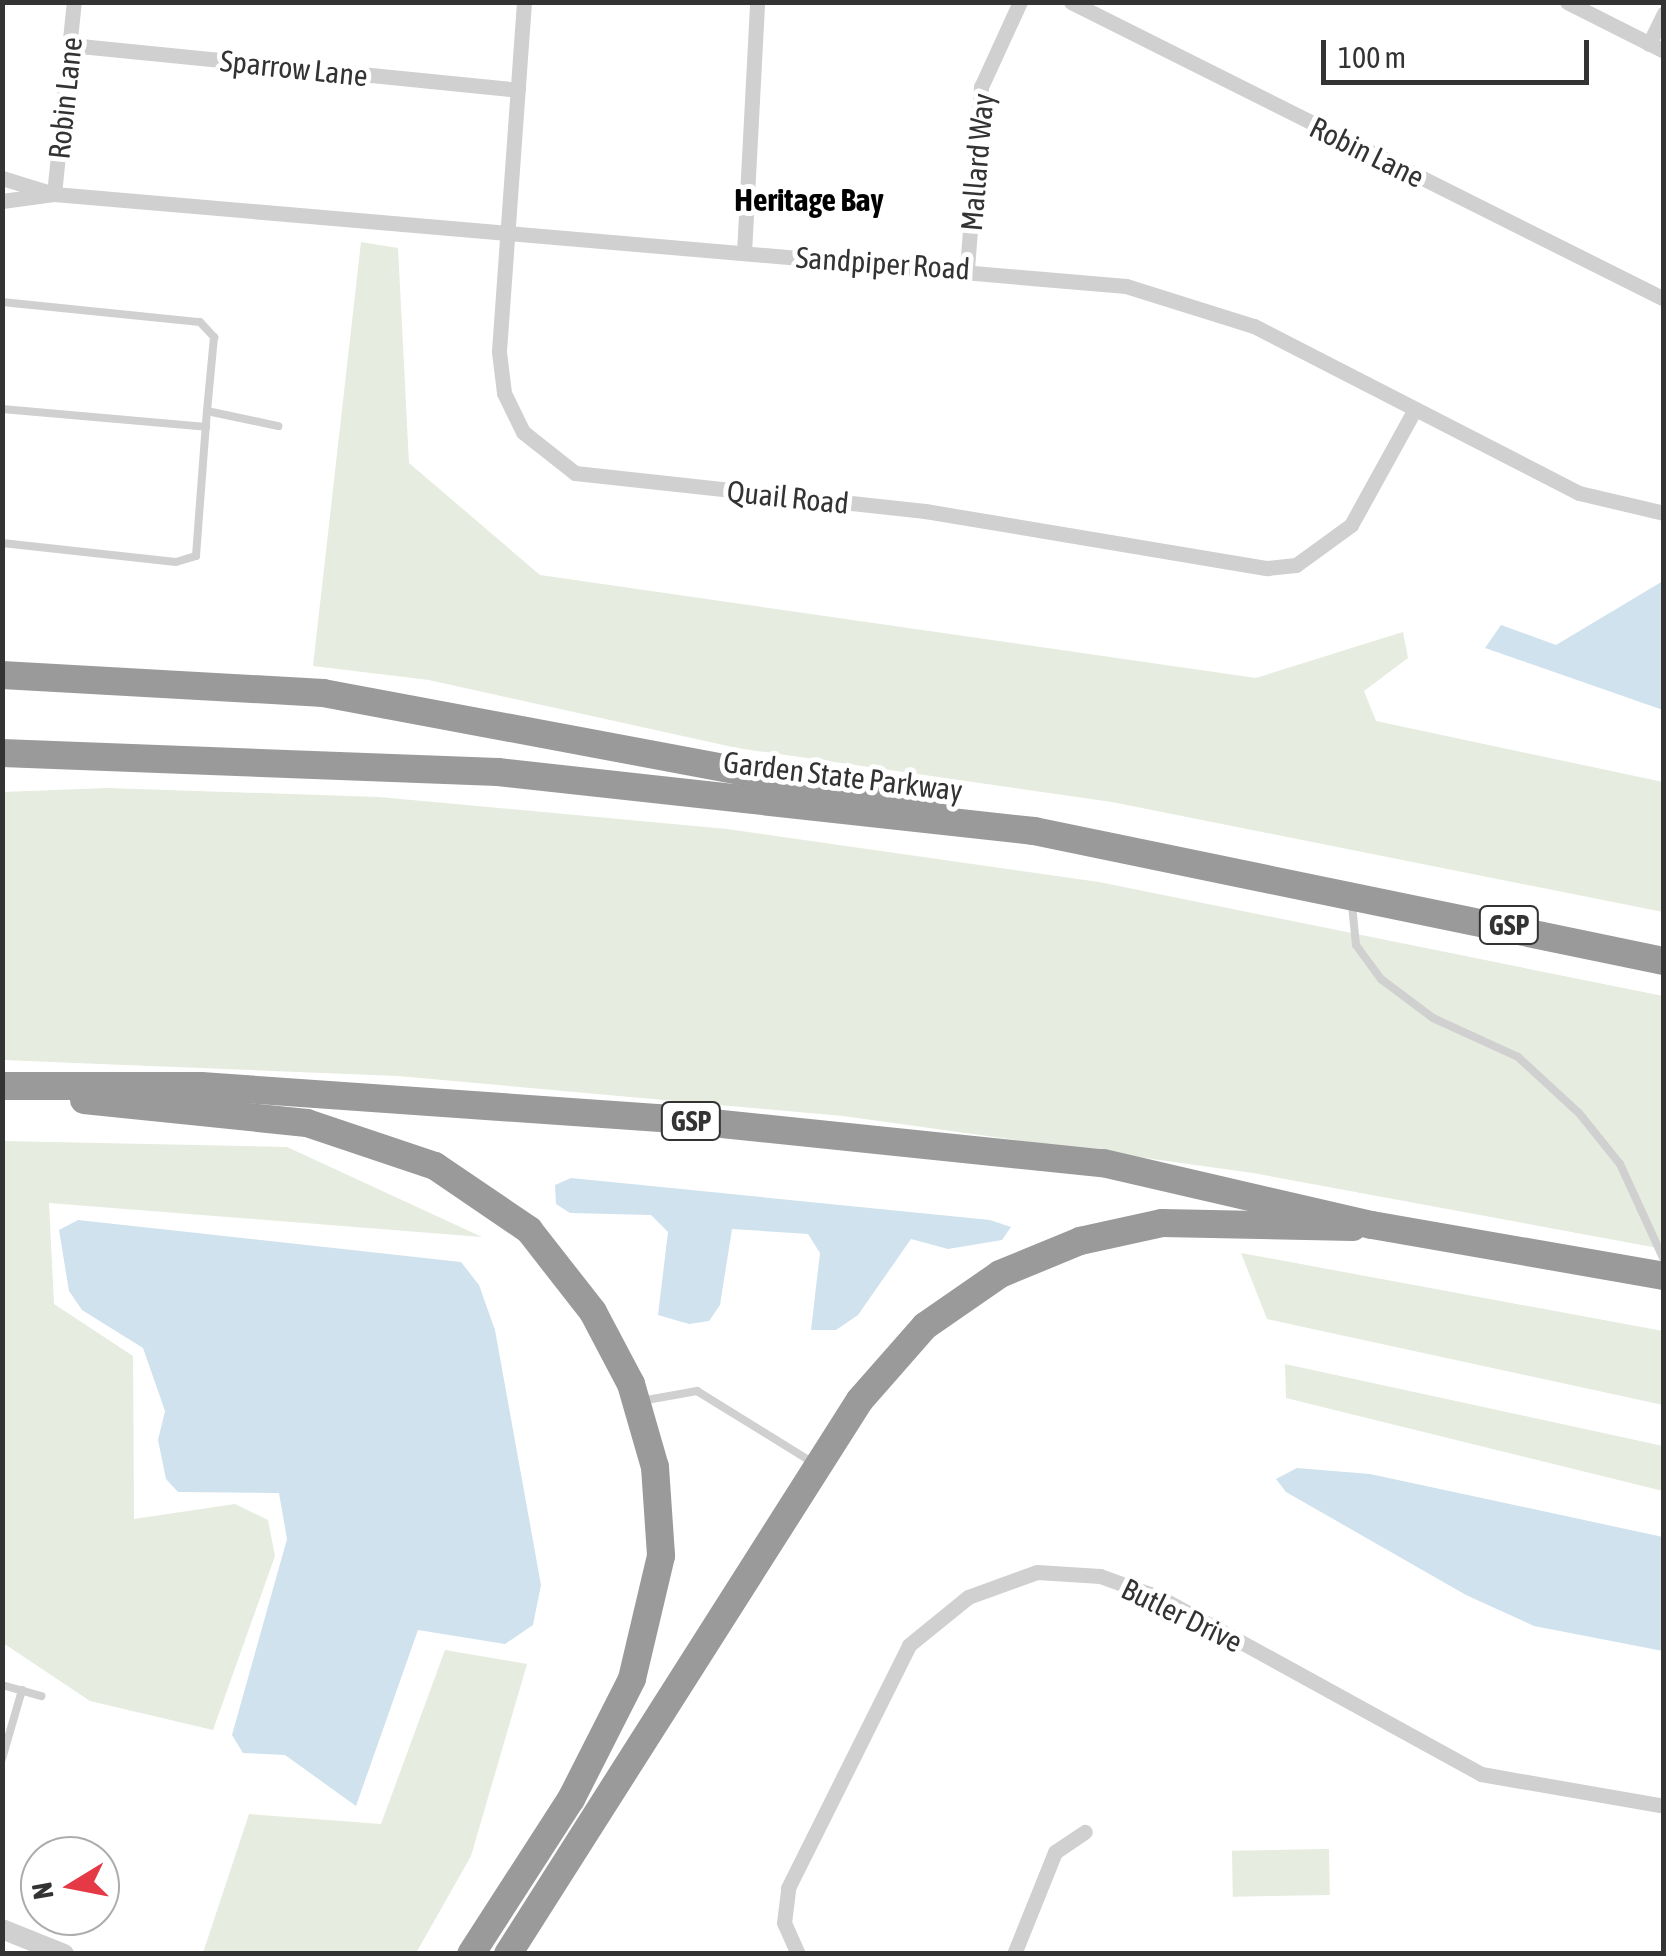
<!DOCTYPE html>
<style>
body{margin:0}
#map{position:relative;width:1666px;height:1956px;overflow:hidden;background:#fff;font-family:"Asap Condensed",sans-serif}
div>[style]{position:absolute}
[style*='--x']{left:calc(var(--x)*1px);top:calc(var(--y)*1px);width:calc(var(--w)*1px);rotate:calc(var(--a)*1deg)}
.green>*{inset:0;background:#e6ecdf;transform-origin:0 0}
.water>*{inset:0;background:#cfe2ee}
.service>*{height:8px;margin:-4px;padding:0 4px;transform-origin:4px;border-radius:4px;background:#d0d0d0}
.minor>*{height:15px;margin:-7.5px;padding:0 7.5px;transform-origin:7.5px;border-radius:7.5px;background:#d0d0d0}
.tertiary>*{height:20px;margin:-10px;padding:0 10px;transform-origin:10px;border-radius:10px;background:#d0d0d0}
.motorway>*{height:28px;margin:-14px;padding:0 14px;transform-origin:14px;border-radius:14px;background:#9a9a9a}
span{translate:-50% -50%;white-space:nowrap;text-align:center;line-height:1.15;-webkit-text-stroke:10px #fff;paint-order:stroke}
.shield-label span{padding:2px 8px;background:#fff;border:2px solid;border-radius:8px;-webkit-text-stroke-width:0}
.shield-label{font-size:28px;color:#333;font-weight:700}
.street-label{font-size:30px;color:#333}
.neighbourhood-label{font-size:32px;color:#000;font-weight:700}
.frame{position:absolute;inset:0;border:5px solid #333;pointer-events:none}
.north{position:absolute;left:20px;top:1836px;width:100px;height:100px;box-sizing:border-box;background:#fff;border:2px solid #adadad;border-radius:50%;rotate:260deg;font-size:28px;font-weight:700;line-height:40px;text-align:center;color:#333}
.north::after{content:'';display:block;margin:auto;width:35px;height:45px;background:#e63946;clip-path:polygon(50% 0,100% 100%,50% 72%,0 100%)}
.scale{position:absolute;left:1321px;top:40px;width:268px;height:45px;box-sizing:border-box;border:5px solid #333;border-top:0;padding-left:12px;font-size:30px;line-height:35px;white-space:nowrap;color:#333;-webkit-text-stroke:8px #fff;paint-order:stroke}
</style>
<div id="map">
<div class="green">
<div style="clip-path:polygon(361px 242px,398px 248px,409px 463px,540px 575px,1256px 678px,1403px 632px,1408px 658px,1364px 691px,1376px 721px,1663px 782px,1663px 912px,1112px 802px,737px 748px,429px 680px,313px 666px)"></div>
<div style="clip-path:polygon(108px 788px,379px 797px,727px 829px,1099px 882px,1663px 996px,1663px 1249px,1253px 1173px,843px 1116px,398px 1076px,3px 1060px,3px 792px)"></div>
<div style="clip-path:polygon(3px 1141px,287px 1147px,482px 1237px,49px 1203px,54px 1304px,133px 1356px,134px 1519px,235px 1504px,268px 1520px,275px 1556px,213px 1730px,90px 1701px,3px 1643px)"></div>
<div style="clip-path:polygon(1241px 1253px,1663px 1331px,1663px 1405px,1267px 1319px)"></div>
<div style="clip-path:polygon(1285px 1364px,1663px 1446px,1663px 1491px,1286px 1398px)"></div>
<div style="clip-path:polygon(445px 1650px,527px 1664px,471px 1856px,416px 1953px,203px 1953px,249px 1814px,381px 1824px)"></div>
<div style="left:1329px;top:1849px;width:46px;height:97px;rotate:89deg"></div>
</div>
<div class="water">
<div style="clip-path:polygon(1663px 581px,1663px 710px,1485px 648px,1501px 625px,1556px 645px)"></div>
<div style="clip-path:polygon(571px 1178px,990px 1220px,1011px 1227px,1002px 1240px,948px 1249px,911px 1239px,858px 1315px,836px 1330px,811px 1330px,820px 1253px,808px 1234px,732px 1229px,720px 1305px,709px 1321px,689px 1324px,658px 1315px,668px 1232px,651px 1215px,570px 1213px,556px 1204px,555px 1185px)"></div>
<div style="clip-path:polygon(78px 1220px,461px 1262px,479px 1285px,495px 1330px,541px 1585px,533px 1625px,505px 1644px,418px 1630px,356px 1806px,285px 1755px,243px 1753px,232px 1735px,287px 1539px,279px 1493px,178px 1492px,166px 1479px,158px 1440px,165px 1411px,143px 1348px,82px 1310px,69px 1291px,59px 1230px)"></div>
<div style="clip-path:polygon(1297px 1468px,1370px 1474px,1663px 1537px,1663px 1651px,1534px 1626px,1466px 1595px,1286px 1492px,1276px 1479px)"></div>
</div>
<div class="service">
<div style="--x:2;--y:302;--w:199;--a:5.8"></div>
<div style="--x:200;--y:322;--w:21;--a:47"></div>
<div style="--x:214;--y:337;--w:74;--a:95.4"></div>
<div style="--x:207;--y:411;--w:73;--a:11.9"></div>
<div style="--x:2;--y:409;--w:205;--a:5"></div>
<div style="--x:2;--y:543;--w:175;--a:6.2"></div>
<div style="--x:176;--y:562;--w:21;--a:-17"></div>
<div style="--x:196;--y:556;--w:145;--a:-85.7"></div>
<div style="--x:1352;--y:905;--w:40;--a:84.3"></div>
<div style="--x:1356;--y:945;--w:42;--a:53.7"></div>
<div style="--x:1381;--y:979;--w:65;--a:36.9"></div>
<div style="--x:1433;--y:1018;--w:94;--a:24.6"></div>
<div style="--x:1518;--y:1057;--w:83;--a:42.6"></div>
<div style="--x:1579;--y:1113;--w:65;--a:51.2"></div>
<div style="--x:1620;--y:1164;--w:106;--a:65.4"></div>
<div style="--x:641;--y:1401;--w:57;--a:-10.1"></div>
<div style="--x:697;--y:1391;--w:139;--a:31.7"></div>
<div style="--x:2;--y:1685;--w:41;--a:15.8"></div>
<div style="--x:2;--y:1759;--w:72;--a:-73.8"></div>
</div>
<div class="minor">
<div style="--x:524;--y:2;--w:351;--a:94.1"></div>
<div style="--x:499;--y:352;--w:41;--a:83"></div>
<div style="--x:504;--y:393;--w:43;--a:64"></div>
<div style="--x:523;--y:432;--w:66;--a:38.3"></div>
<div style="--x:575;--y:473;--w:352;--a:6.2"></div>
<div style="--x:925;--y:511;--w:347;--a:9.5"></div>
<div style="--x:1267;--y:568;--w:29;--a:-6"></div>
<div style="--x:1296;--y:565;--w:68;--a:-36"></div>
<div style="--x:1351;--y:525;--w:132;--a:-61.1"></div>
<div style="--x:1071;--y:2;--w:663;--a:26.6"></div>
<div style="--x:1567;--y:2;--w:109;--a:26.8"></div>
<div style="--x:1649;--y:44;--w:34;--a:-64"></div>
<div style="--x:70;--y:45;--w:450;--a:5.7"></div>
<div style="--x:2;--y:178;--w:54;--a:17.1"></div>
<div style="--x:54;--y:194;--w:193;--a:-84.1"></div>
<div style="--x:2;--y:201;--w:52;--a:-7.7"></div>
<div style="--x:54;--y:194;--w:1076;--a:4.91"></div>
<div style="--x:1126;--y:286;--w:134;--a:17.4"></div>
<div style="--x:1254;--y:326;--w:365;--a:27.2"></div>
<div style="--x:1579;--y:493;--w:87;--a:13.2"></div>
<div style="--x:744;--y:253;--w:251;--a:-87"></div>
<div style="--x:967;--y:269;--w:183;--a:-85.6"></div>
<div style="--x:981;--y:87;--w:94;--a:-65.4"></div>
<div style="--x:798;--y:1954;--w:34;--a:-114"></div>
<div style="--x:784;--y:1923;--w:35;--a:-83"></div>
<div style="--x:788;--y:1888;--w:271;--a:-63.5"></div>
<div style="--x:909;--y:1645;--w:76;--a:-39.1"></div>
<div style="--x:968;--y:1597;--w:73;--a:-19.9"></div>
<div style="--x:1037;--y:1572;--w:63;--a:3.6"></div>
<div style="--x:1100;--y:1576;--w:65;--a:19.8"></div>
<div style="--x:1161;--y:1598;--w:365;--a:28.8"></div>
<div style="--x:1481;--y:1774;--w:186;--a:9.9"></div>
<div style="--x:1014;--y:1954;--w:110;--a:-68.1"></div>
<div style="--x:1055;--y:1852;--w:36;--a:-34"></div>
</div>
<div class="tertiary">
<div style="--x:2;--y:1929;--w:67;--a:22"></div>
</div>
<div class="motorway">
<div style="--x:2;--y:675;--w:322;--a:3.2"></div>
<div style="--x:323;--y:693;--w:626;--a:10.59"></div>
<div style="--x:2;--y:753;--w:496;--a:2.2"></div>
<div style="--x:498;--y:772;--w:539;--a:6.28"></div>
<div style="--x:1034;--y:831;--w:643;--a:11.66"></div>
<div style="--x:2;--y:1086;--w:199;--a:0"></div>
<div style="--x:201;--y:1086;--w:464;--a:4"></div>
<div style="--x:664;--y:1118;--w:441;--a:5.9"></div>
<div style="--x:1103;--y:1163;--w:276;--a:13"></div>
<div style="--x:1372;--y:1225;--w:296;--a:9.9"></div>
<div style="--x:84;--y:1100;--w:224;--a:5.9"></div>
<div style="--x:307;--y:1123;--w:135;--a:18.6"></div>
<div style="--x:435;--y:1166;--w:114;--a:34.2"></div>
<div style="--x:529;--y:1230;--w:104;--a:52"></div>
<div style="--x:593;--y:1312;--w:81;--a:62.2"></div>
<div style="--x:631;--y:1384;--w:86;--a:73.9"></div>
<div style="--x:655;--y:1467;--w:89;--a:86.1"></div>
<div style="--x:661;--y:1556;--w:126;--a:103.3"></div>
<div style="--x:632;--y:1679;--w:135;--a:116.9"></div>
<div style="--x:571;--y:1799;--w:184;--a:122.8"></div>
<div style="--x:508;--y:1954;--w:656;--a:-57.57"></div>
<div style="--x:860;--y:1400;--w:98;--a:-48.7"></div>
<div style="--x:925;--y:1326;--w:91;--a:-34.7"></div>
<div style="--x:1000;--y:1274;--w:87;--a:-22.4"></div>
<div style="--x:1080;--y:1241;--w:84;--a:-12.4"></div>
<div style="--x:1162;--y:1223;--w:191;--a:1.2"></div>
</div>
<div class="shield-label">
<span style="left:1509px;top:925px">GSP</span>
<span style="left:691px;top:1121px">GSP</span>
</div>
<div class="street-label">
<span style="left:294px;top:68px;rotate:6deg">Sparrow Lane</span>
<span style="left:65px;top:98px;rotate:-84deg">Robin Lane</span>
<span style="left:1367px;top:152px;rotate:26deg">Robin Lane</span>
<span style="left:977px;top:162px;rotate:-85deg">Mallard Way</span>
<span style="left:883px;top:263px;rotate:4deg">Sandpiper Road</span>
<span style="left:788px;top:497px;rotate:6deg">Quail Road</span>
<span style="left:843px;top:776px;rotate:7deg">Garden State Parkway</span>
<span style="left:1182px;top:1615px;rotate:26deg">Butler Drive</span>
</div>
<div class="neighbourhood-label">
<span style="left:809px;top:200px">Heritage Bay</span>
</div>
<div class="frame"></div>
<div class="north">N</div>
<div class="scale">100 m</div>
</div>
